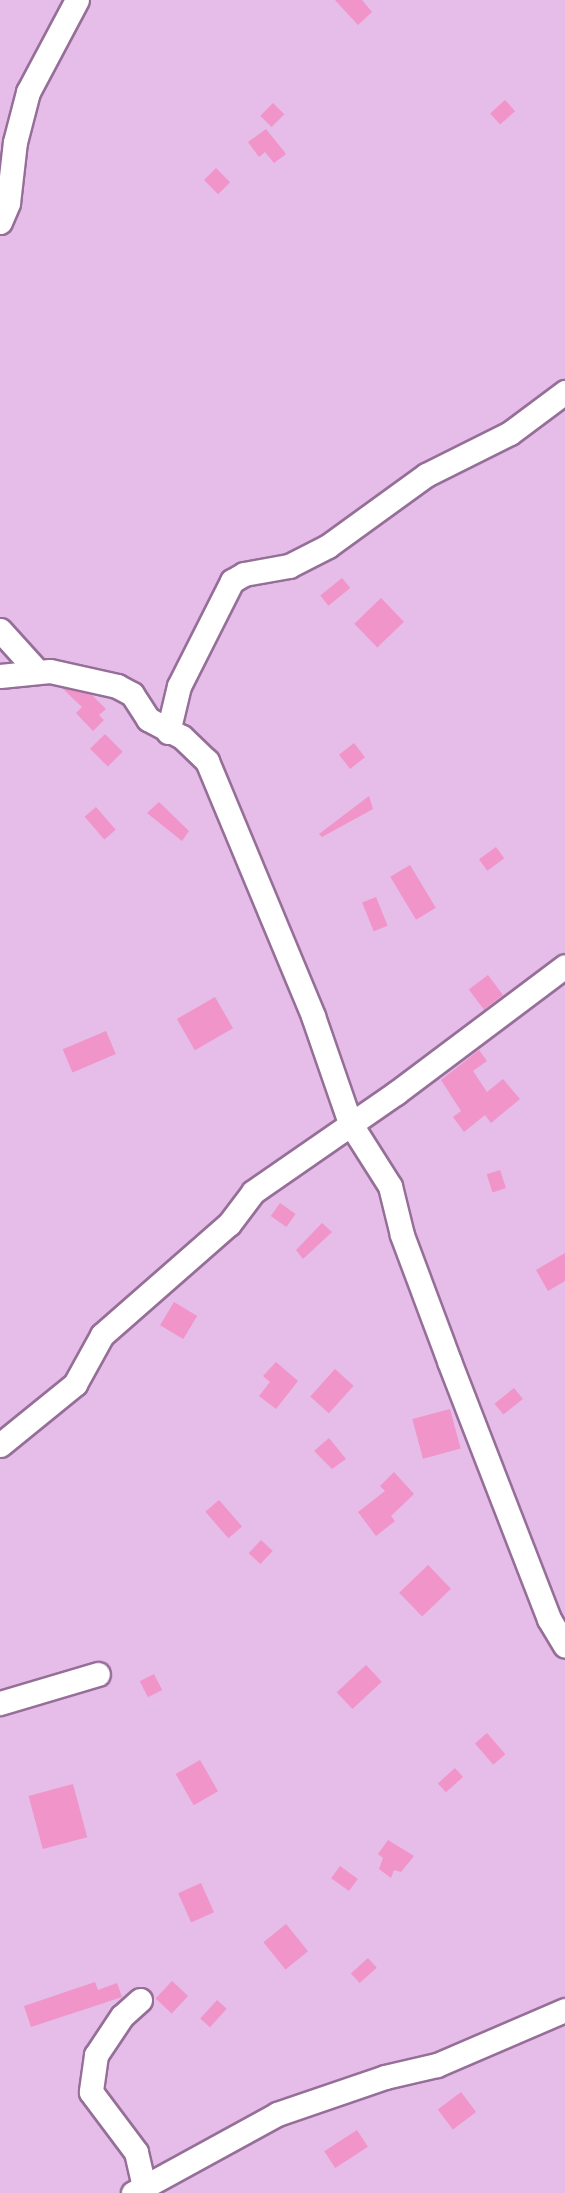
<!DOCTYPE html>
<style>
body{margin:0}
#map{position:relative;width:565px;height:2193px;overflow:hidden;background:#e6bce8;font-family:Jost,sans-serif}
div>[style]{position:absolute}
[style*='--x']{left:calc(var(--x)*1px);top:calc(var(--y)*1px);width:calc(var(--w)*1px);rotate:calc(var(--a)*1deg)}
.building>*{inset:0;background:#f094c9;transform-origin:0 0}
.roads{filter:drop-shadow(2px 0 #966f98) drop-shadow(-2px 0 #966f98) drop-shadow(0 2px #966f98) drop-shadow(0 -2px #966f98)}
.minor>*{height:23px;margin:-11.5px;padding:0 11.5px;transform-origin:11.5px;border-radius:11.5px;background:#fff}
span{translate:-50% -50%;white-space:nowrap;text-align:center;line-height:1.15;-webkit-text-stroke:7px #fbe5fc;paint-order:stroke}
</style>
<div id="map">
<div class="building">
<div style="clip-path:polygon(335px 0,362px 0,372px 12px,358px 25px)"></div>
<div style="left:505px;top:100px;width:15px;height:20px;rotate:48deg"></div>
<div style="left:273px;top:103px;width:16px;height:18px;rotate:45deg"></div>
<div style="clip-path:polygon(266px 129px,286px 154px,274px 163px,265px 152px,259px 157px,248px 142px)"></div>
<div style="left:216px;top:168px;width:20px;height:17px;rotate:45deg"></div>
<div style="left:342px;top:578px;width:13px;height:28px;rotate:51deg"></div>
<div style="left:381px;top:598px;width:33px;height:37px;rotate:46deg"></div>
<div style="clip-path:polygon(62px 688px,92px 695px,106px 709px,99px 715px,104px 720px,93px 731px,76px 713px,82px 707px)"></div>
<div style="left:105px;top:734px;width:25px;height:21px;rotate:45deg"></div>
<div style="left:354px;top:743px;width:18px;height:19px;rotate:52deg"></div>
<div style="clip-path:polygon(369px 796px,373px 809px,322px 837px,319px 834px)"></div>
<div style="clip-path:polygon(159px 802px,189px 831px,182px 841px,147px 813px)"></div>
<div style="left:96px;top:807px;width:30px;height:15px;rotate:49deg"></div>
<div style="left:496px;top:847px;width:14px;height:21px;rotate:54deg"></div>
<div style="left:410px;top:865px;width:50px;height:23px;rotate:59deg"></div>
<div style="left:376px;top:897px;width:31px;height:15px;rotate:68deg"></div>
<div style="left:488px;top:975px;width:25px;height:24px;rotate:53deg"></div>
<div style="left:215px;top:997px;width:36px;height:44px;rotate:60deg"></div>
<div style="left:106px;top:1031px;width:25px;height:47px;rotate:67deg"></div>
<div style="clip-path:polygon(479px 1050px,487px 1061px,473px 1071px,487px 1092px,503px 1079px,520px 1099px,491px 1123px,485px 1115px,464px 1132px,453px 1117px,461px 1111px,441px 1080px)"></div>
<div style="left:500px;top:1170px;width:19px;height:14px;rotate:72deg"></div>
<div style="left:280px;top:1203px;width:19px;height:16px;rotate:35deg"></div>
<div style="clip-path:polygon(322px 1223px,332px 1232px,303px 1259px,296px 1250px)"></div>
<div style="clip-path:polygon(565px 1253px,565px 1281px,548px 1291px,536px 1270px)"></div>
<div style="left:174px;top:1302px;width:27px;height:27px;rotate:31deg"></div>
<div style="clip-path:polygon(276px 1362px,298px 1381px,276px 1409px,259px 1396px,270px 1382px,263px 1376px)"></div>
<div style="left:335px;top:1369px;width:25px;height:37px;rotate:42deg"></div>
<div style="left:514px;top:1388px;width:14px;height:25px;rotate:51deg"></div>
<div style="left:450px;top:1409px;width:41px;height:39px;rotate:75deg"></div>
<div style="clip-path:polygon(329px 1438px,346px 1459px,332px 1469px,314px 1451px)"></div>
<div style="clip-path:polygon(394px 1472px,414px 1494px,391px 1516px,395px 1521px,376px 1536px,358px 1512px,385px 1491px,380px 1486px)"></div>
<div style="left:219px;top:1500px;width:35px;height:18px;rotate:49deg"></div>
<div style="left:261px;top:1540px;width:16px;height:18px;rotate:43deg"></div>
<div style="left:428px;top:1565px;width:33px;height:40px;rotate:46deg"></div>
<div style="left:366px;top:1665px;width:23px;height:40px;rotate:47deg"></div>
<div style="left:154px;top:1674px;width:18px;height:16px;rotate:63deg"></div>
<div style="left:487px;top:1733px;width:28px;height:16px;rotate:49deg"></div>
<div style="left:200px;top:1760px;width:36px;height:28px;rotate:60deg"></div>
<div style="left:455px;top:1768px;width:12px;height:23px;rotate:48deg"></div>
<div style="left:73px;top:1784px;width:55px;height:46px;rotate:75deg"></div>
<div style="clip-path:polygon(388px 1840px,414px 1856px,401px 1872px,394px 1870px,391px 1878px,379px 1869px,383px 1858px,378px 1854px)"></div>
<div style="left:340px;top:1866px;width:22px;height:15px;rotate:36deg"></div>
<div style="left:201px;top:1883px;width:32px;height:25px;rotate:66deg"></div>
<div style="left:286px;top:1924px;width:35px;height:29px;rotate:51deg"></div>
<div style="left:368px;top:1958px;width:13px;height:23px;rotate:48deg"></div>
<div style="left:172px;top:1981px;width:22px;height:24px;rotate:43deg"></div>
<div style="clip-path:polygon(95px 1982px,98px 1990px,117px 1983px,122px 1997px,31px 2027px,24px 2006px)"></div>
<div style="left:217px;top:2000px;width:13px;height:25px;rotate:42deg"></div>
<div style="left:461px;top:2092px;width:25px;height:29px;rotate:53deg"></div>
<div style="left:357px;top:2130px;width:20px;height:39px;rotate:57deg"></div>
</div>
<div class="roads">
<div class="minor">
<div style="--x:0;--y:222;--w:21;--a:-67"></div>
<div style="--x:8;--y:203;--w:61;--a:-83.5"></div>
<div style="--x:15;--y:142;--w:52;--a:-75.4"></div>
<div style="--x:28;--y:92;--w:104;--a:-62"></div>
<div style="--x:0;--y:630;--w:55;--a:47.9"></div>
<div style="--x:0;--y:676;--w:50;--a:-5.7"></div>
<div style="--x:50;--y:671;--w:69;--a:12.6"></div>
<div style="--x:117;--y:686;--w:17;--a:28"></div>
<div style="--x:132;--y:694;--w:30;--a:57"></div>
<div style="--x:148;--y:719;--w:38;--a:28"></div>
<div style="--x:182;--y:737;--w:35;--a:44"></div>
<div style="--x:207;--y:761;--w:276;--a:67.4"></div>
<div style="--x:313;--y:1016;--w:113;--a:70.9"></div>
<div style="--x:350;--y:1123;--w:75;--a:57.6"></div>
<div style="--x:390;--y:1186;--w:50;--a:76.2"></div>
<div style="--x:402;--y:1235;--w:134;--a:69.5"></div>
<div style="--x:449;--y:1361;--w:277;--a:68.8"></div>
<div style="--x:549;--y:1619;--w:31;--a:59"></div>
<div style="--x:168;--y:732;--w:47;--a:-76.6"></div>
<div style="--x:179;--y:686;--w:118;--a:-63.2"></div>
<div style="--x:232;--y:581;--w:14;--a:-30"></div>
<div style="--x:244;--y:574;--w:46;--a:-10.1"></div>
<div style="--x:289;--y:566;--w:44;--a:-27.1"></div>
<div style="--x:328;--y:546;--w:121;--a:-35.9"></div>
<div style="--x:426;--y:475;--w:94;--a:-26.6"></div>
<div style="--x:510;--y:433;--w:69;--a:-36.7"></div>
<div style="--x:0;--y:1445;--w:97;--a:-39.1"></div>
<div style="--x:75;--y:1384;--w:56;--a:-61.1"></div>
<div style="--x:102;--y:1335;--w:169;--a:-41.2"></div>
<div style="--x:229;--y:1224;--w:40;--a:-53"></div>
<div style="--x:253;--y:1192;--w:174;--a:-34.7"></div>
<div style="--x:396;--y:1093;--w:211;--a:-36.9"></div>
<div style="--x:0;--y:1703;--w:102;--a:-16.5"></div>
<div style="--x:140;--y:2000;--w:24;--a:138"></div>
<div style="--x:122;--y:2016;--w:47;--a:123.7"></div>
<div style="--x:96;--y:2055;--w:37;--a:98"></div>
<div style="--x:91;--y:2092;--w:75;--a:53.1"></div>
<div style="--x:136;--y:2152;--w:35;--a:77"></div>
<div style="--x:133;--y:2193;--w:164;--a:-28.7"></div>
<div style="--x:277;--y:2114;--w:114;--a:-18.9"></div>
<div style="--x:385;--y:2077;--w:53;--a:-13"></div>
<div style="--x:437;--y:2065;--w:139;--a:-23.3"></div>
</div>
</div>
</div>
